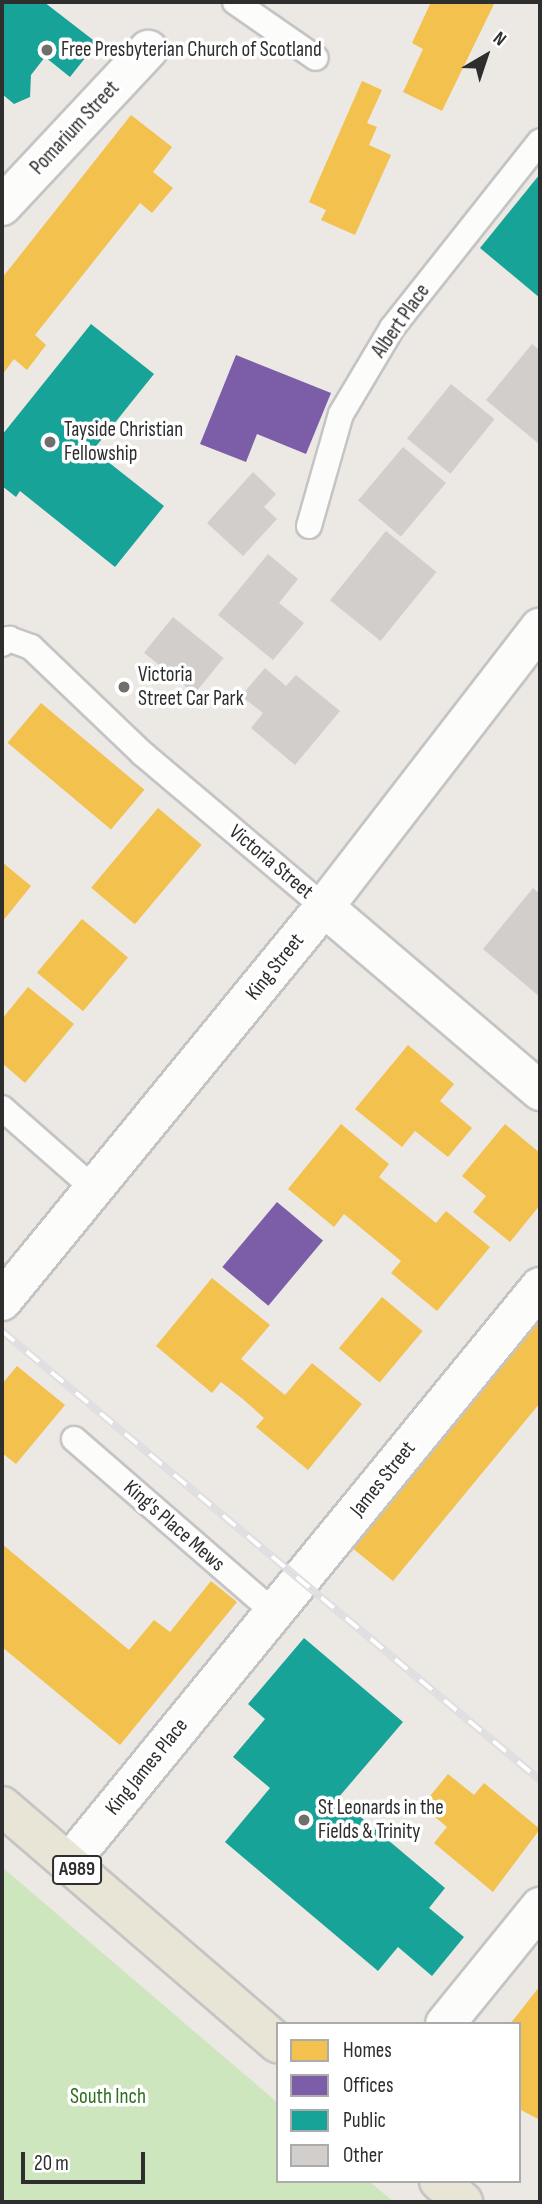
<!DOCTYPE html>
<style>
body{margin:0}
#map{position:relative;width:542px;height:2204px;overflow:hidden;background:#ece8e4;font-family:"Sofia Sans Condensed",sans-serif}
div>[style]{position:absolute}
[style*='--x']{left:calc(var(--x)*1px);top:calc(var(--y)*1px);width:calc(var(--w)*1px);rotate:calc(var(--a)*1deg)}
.green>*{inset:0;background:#cee6be}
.homes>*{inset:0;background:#f2c14e;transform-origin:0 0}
.offices>*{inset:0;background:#7b5ea7;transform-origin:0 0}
.public>*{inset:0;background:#17a398}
.building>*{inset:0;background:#d1cecb;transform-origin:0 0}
.roads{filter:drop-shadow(2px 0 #c5c4c5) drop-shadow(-2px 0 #c5c4c5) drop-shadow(0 2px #c5c4c5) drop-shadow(0 -2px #c5c4c5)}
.lane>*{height:24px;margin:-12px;padding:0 12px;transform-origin:12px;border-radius:12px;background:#fcfcfb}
.street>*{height:38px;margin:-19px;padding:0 19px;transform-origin:19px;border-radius:19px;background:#fcfcfb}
.primary>*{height:38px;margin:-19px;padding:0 19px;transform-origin:19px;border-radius:19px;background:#e8e4d6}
.rail>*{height:8px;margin-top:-4px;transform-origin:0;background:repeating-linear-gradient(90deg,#fff 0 16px,#dfdfe1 0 32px);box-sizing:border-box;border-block:2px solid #dfdfe1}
.dots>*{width:19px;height:19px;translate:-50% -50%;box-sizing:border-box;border:4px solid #fff;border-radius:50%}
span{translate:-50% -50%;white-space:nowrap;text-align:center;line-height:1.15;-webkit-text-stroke:7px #fff;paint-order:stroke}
.shield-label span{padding:2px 5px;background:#fff;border:2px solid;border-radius:5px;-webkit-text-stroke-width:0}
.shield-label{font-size:19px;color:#2e2e2e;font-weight:700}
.poi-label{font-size:21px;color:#2e2e2e}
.left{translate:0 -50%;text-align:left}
.street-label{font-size:21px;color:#2e2e2e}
.park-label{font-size:21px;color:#2c6e1b}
.frame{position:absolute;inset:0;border:4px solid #2e2e2e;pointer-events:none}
.legend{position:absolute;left:276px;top:2022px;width:245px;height:161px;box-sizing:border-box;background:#fff;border:2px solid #ababab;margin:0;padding:9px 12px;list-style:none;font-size:21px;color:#2e2e2e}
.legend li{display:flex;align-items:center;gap:14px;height:35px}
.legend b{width:35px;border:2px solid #ababab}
.north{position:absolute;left:451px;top:21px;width:70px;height:70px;-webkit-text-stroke:5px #fff;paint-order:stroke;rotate:39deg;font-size:19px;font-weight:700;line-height:28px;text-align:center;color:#2e2e2e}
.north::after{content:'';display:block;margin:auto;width:24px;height:32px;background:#2e2e2e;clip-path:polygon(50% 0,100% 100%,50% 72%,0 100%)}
.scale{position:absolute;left:21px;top:2152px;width:124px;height:32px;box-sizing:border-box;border:4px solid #2e2e2e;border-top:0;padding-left:9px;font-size:21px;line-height:24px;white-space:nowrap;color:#2e2e2e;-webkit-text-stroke:5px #fff;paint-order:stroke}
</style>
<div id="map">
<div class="green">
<div style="clip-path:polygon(2px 1867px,278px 2103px,278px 2181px,369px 2181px,394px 2202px,2px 2202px)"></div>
</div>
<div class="homes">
<div style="clip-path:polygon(431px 2px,495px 2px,442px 111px,403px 92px,423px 49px,412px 43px)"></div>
<div style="clip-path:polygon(362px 81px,382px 90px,367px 123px,377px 127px,369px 145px,391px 155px,355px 235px,321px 220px,326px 210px,309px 202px)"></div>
<div style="clip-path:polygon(131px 115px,172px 147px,153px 172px,173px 188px,152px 213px,140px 203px,35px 335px,46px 345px,27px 370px,14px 359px,2px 375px,2px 278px)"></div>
<div style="left:41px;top:703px;width:135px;height:52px;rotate:40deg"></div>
<div style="left:158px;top:808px;width:57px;height:104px;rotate:40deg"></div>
<div style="clip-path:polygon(2px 862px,31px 886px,2px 922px)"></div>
<div style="left:82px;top:919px;width:60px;height:70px;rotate:40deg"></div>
<div style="clip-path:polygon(28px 987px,74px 1024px,25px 1083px,2px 1063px,2px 1019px)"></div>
<div style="clip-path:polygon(408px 1045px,454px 1084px,440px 1101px,472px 1128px,448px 1157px,415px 1131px,402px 1147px,355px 1109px)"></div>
<div style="clip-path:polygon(341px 1124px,389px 1164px,379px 1177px,436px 1223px,446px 1211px,490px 1247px,437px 1311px,391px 1273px,401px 1261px,344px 1214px,334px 1227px,288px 1189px)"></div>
<div style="clip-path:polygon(505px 1124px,540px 1153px,540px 1205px,510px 1242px,473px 1212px,486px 1196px,462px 1176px)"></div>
<div style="clip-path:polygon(212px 1278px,270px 1325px,241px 1359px,285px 1395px,312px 1363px,362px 1404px,308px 1470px,256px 1427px,264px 1418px,244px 1400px,221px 1382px,212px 1393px,156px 1346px)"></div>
<div style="left:382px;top:1297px;width:53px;height:67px;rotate:40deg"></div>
<div style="clip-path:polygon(540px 1308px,540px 1403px,393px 1581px,346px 1543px)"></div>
<div style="clip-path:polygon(17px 1366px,65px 1405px,16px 1464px,2px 1453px,2px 1384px)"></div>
<div style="clip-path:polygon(2px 1544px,129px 1650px,154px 1620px,170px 1632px,211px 1581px,237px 1602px,120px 1745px,2px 1647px)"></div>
<div style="clip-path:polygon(448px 1774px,474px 1795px,484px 1783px,540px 1829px,493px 1892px,434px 1843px,447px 1827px,422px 1806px)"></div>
<div style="clip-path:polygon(540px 1986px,540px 2120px,519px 2109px,519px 2024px,510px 2024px)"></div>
</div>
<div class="offices">
<div style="clip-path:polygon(236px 355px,331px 393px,306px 454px,257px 434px,246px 462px,200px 444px)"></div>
<div style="left:277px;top:1202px;width:60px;height:85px;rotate:40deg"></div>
</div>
<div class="public">
<div style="clip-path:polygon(3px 2px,44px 2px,97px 43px,70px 77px,45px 57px,31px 75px,30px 97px,14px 104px,2px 94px)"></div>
<div style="clip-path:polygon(540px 174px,540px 298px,480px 248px)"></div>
<div style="clip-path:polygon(91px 324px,154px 374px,93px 450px,164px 506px,115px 567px,20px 491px,16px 497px,2px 486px,2px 435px)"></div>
<div style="clip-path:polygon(304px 1638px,403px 1722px,338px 1798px,445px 1888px,429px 1908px,464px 1937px,432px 1976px,398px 1947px,378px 1971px,225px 1842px,270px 1788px,233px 1757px,265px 1719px,248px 1704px)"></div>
</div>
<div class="building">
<div style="clip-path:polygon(532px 344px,540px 351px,539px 444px,486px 400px)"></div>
<div style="left:451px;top:384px;width:56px;height:70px;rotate:39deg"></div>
<div style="left:403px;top:447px;width:56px;height:70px;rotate:40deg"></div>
<div style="clip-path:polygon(253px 472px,276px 494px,264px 507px,277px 519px,243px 556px,207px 523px)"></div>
<div style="left:386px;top:531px;width:65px;height:89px;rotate:39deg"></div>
<div style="clip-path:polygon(268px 554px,298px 579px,279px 603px,304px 623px,273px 660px,218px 615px)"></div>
<div style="left:173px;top:617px;width:65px;height:46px;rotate:39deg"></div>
<div style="clip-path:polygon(265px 668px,286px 686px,296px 675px,340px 711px,295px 765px,251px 728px,263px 713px,241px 696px)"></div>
<div style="clip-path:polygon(533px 888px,540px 894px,540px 997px,483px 949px)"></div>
</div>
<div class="roads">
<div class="lane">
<div style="--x:235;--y:2;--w:98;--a:34.7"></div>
<div style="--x:309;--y:526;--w:116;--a:-74.1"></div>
<div style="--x:341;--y:414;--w:100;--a:-59.3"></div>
<div style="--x:392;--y:328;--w:238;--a:-51.6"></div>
<div style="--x:2;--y:644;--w:9;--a:-36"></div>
<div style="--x:9;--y:639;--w:23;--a:20"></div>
<div style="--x:31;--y:647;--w:155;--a:43.7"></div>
<div style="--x:143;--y:754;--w:237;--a:40.2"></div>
<div style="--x:2;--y:1108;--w:121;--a:41.3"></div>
<div style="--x:74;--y:1439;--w:264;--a:40.9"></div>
</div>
<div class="street">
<div style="--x:2;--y:206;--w:214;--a:-46.9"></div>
<div style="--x:324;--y:907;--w:284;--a:40.4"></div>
<div style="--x:2;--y:1301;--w:509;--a:-50.74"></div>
<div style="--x:324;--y:907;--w:353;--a:-52.3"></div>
<div style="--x:69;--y:1863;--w:744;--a:-50.73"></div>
<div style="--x:445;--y:2024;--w:151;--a:-50.9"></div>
</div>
<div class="primary">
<div style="--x:2;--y:1806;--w:364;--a:40.7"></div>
<div style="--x:439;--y:2181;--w:32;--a:41"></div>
</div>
</div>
<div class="rail">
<div style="--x:2;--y:1331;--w:701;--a:39.85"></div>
</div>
<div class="dots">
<div style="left:47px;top:50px;background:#706f6e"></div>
<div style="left:50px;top:442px;background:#706f6e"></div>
<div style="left:124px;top:687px;background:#706f6e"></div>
<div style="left:304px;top:1820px;background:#706f6e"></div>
</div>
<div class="shield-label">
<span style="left:77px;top:1870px">A989</span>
</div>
<div class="poi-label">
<span class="left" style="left:61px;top:50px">Free Presbyterian Church of Scotland</span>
<span class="left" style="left:64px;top:442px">Tayside Christian<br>Fellowship</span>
<span class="left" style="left:138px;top:687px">Victoria<br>Street Car Park</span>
<span class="left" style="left:318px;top:1820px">St Leonards in the<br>Fields &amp; Trinity</span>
</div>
<div class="street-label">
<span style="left:75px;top:128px;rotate:-47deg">Pomarium Street</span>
<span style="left:401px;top:321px;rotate:-55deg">Albert Place</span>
<span style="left:271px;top:862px;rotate:40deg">Victoria Street</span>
<span style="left:275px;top:967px;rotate:-51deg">King Street</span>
<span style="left:383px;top:1479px;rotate:-51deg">James Street</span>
<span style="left:174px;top:1526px;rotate:41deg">King's Place Mews</span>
<span style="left:147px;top:1767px;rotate:-51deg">King James Place</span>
</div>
<div class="park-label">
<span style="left:108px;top:2097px">South Inch</span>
</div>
<div class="frame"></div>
<ul class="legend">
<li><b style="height:19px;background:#f2c14e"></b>Homes</li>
<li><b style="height:19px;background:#7b5ea7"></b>Offices</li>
<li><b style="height:19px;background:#17a398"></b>Public</li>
<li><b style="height:19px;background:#d1cecb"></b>Other</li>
</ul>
<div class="north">N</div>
<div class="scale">20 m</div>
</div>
